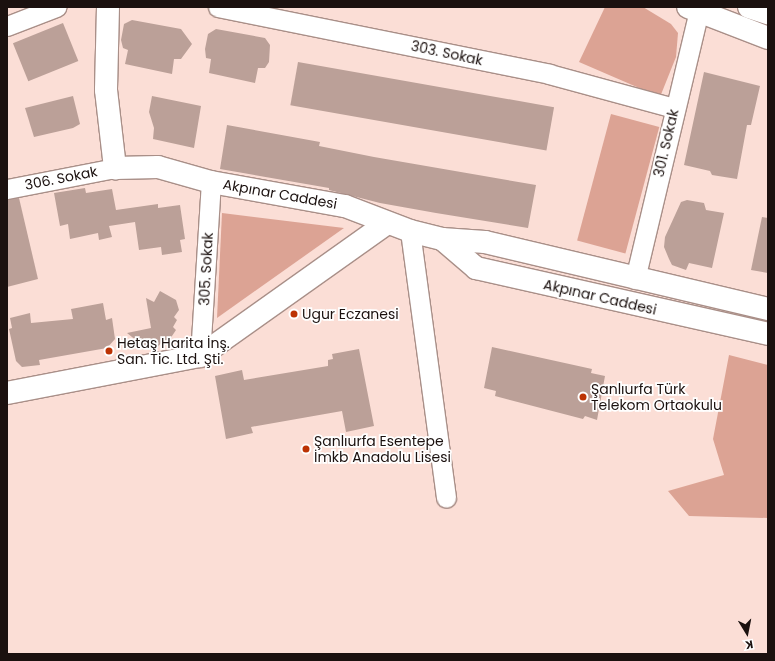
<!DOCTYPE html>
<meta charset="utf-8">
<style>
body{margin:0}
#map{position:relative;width:775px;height:661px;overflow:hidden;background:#fbded6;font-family:Poppins,sans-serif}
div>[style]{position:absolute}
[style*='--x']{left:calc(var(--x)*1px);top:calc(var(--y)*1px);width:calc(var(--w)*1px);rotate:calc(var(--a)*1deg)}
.green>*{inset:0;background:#dca394;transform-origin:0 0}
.building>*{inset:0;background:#bba098;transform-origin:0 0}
.roads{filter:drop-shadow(1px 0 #a98f88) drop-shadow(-1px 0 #a98f88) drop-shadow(0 1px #a98f88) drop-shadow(0 -1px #a98f88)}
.minor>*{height:19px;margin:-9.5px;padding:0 9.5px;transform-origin:9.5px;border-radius:9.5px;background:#fff}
.tertiary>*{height:22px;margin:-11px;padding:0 11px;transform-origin:11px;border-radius:11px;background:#fff}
.secondary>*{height:22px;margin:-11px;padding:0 11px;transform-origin:11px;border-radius:11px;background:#fff}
.dots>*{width:11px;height:11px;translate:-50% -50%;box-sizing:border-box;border:2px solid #fff;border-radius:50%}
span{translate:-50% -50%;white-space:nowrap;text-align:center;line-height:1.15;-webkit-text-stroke:3.5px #fff;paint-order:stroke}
.street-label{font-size:14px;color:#1b110f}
.poi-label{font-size:14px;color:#1b110f}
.left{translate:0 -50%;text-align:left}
.frame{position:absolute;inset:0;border:8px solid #1b110f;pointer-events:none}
.north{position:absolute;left:727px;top:613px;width:40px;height:40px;-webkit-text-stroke:3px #fff;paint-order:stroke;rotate:170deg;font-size:11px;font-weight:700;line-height:16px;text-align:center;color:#1b110f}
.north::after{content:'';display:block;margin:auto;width:14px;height:18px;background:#1b110f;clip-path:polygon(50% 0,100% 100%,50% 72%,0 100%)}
</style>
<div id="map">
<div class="green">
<div style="clip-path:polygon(605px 7px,643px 7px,671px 24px,678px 33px,676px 57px,660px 97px,579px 62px)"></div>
<div style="left:611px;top:114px;width:50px;height:131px;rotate:15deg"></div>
<div style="clip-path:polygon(222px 213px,344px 228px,217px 318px)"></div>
<div style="clip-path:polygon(729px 355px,768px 365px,768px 518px,689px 516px,668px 491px,724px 475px,713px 439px)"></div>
</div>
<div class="building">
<div style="clip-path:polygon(132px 20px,181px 29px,192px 44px,181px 59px,174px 59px,172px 74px,125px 64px,128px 50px,123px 48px,121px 40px,124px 24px)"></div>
<div style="left:63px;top:23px;width:41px;height:54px;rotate:68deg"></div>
<div style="clip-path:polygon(216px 29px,265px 38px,270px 45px,269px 62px,265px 68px,258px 68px,255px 83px,209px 73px,211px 59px,206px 58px,205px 49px,208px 34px)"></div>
<div style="left:298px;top:62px;width:260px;height:44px;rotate:10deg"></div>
<div style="clip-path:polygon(704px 72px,760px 86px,751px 125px,747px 125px,737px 179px,712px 175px,710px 171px,684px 165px)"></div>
<div style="clip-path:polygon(73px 96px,80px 124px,73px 128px,34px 137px,25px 108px)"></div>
<div style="clip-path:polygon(152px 96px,201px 106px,194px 148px,153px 139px,154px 128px,149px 112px)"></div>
<div style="clip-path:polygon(227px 125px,320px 142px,319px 146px,374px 157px,536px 185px,528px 228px,436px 213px,380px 203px,329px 190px,329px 188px,220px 169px)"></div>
<div style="clip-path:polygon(85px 188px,86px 193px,112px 189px,116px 210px,158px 204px,158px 208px,180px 205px,185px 239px,180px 240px,182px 252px,162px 255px,161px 247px,139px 250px,135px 222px,109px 226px,112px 237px,99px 240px,98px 233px,70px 239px,68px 224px,60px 226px,54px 193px)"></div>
<div style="clip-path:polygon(19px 198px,38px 279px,7px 287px,7px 200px)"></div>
<div style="clip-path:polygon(687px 200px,704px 203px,706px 210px,724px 213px,712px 268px,689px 263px,686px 270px,672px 265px,669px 259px,664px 247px,665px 237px,681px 202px)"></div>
<div style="clip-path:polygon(762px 217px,768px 218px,768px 273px,751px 270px)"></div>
<div style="clip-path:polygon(160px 291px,176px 300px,179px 310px,174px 317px,177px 320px,173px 327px,176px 330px,166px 345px,161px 343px,157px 348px,147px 349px,127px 333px,151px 328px,146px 298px,154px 302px)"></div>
<div style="clip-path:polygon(103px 303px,106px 320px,112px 318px,115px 339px,107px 348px,39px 360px,40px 365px,22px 367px,16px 361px,9px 329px,12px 328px,10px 318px,30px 313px,31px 323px,73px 319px,71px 309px)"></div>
<div style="clip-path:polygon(492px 347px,592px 369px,591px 373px,605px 376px,597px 420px,585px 416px,583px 419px,495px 396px,496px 391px,484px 388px)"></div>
<div style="clip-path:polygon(359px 349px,374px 426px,346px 432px,342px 411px,251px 427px,253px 433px,226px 439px,215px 376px,242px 370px,244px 380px,328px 366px,328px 360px,333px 359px,332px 354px)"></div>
</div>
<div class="roads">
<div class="minor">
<div style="--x:218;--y:7;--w:338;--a:11.4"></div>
<div style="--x:549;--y:74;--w:130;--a:15.2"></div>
<div style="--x:7;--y:26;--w:53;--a:-21.2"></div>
<div style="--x:7;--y:189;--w:110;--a:-11"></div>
<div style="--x:410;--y:231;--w:269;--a:82.3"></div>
<div style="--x:635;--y:279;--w:280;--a:-76.6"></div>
<div style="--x:200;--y:356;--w:174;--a:-86.4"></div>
</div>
<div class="tertiary">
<div style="--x:108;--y:7;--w:83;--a:91.4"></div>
<div style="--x:106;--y:90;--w:79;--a:83.4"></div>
<div style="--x:115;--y:168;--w:43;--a:-1.3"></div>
<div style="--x:158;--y:167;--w:55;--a:15.8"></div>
<div style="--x:211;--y:182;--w:136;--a:10.2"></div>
<div style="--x:345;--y:206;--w:70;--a:21"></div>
<div style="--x:410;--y:231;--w:33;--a:14"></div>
<div style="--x:442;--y:239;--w:43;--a:4"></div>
<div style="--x:485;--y:242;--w:291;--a:13.3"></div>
<div style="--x:442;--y:239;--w:45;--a:40.5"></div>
<div style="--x:476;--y:268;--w:299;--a:12.7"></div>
<div style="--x:7;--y:393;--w:197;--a:-10.9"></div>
<div style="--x:200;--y:356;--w:229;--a:-35.4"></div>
</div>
<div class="secondary">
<div style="--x:688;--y:7;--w:86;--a:21.2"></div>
<div style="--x:749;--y:7;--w:20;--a:18"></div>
</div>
</div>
<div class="dots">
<div style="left:294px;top:314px;background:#bc3304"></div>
<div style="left:109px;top:351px;background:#bc3304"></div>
<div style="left:583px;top:397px;background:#bc3304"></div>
<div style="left:306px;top:449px;background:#bc3304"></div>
</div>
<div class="street-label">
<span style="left:447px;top:53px;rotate:12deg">303. Sokak</span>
<span style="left:666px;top:143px;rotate:-77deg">301. Sokak</span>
<span style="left:61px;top:178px;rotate:-11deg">306. Sokak</span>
<span style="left:280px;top:194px;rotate:10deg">Akpınar Caddesi</span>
<span style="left:206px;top:269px;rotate:-87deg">305. Sokak</span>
<span style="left:600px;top:297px;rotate:13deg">Akpınar Caddesi</span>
</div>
<div class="poi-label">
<span class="left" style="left:302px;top:314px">Ugur Eczanesi</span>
<span class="left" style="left:117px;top:351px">Hetaş Harita İnş.<br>San. Tic. Ltd. Şti.</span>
<span class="left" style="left:591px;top:397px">Şanlıurfa Türk<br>Telekom Ortaokulu</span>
<span class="left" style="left:314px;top:449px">Şanlıurfa Esentepe<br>İmkb Anadolu Lisesi</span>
</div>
<div class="frame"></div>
<div class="north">K</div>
</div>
